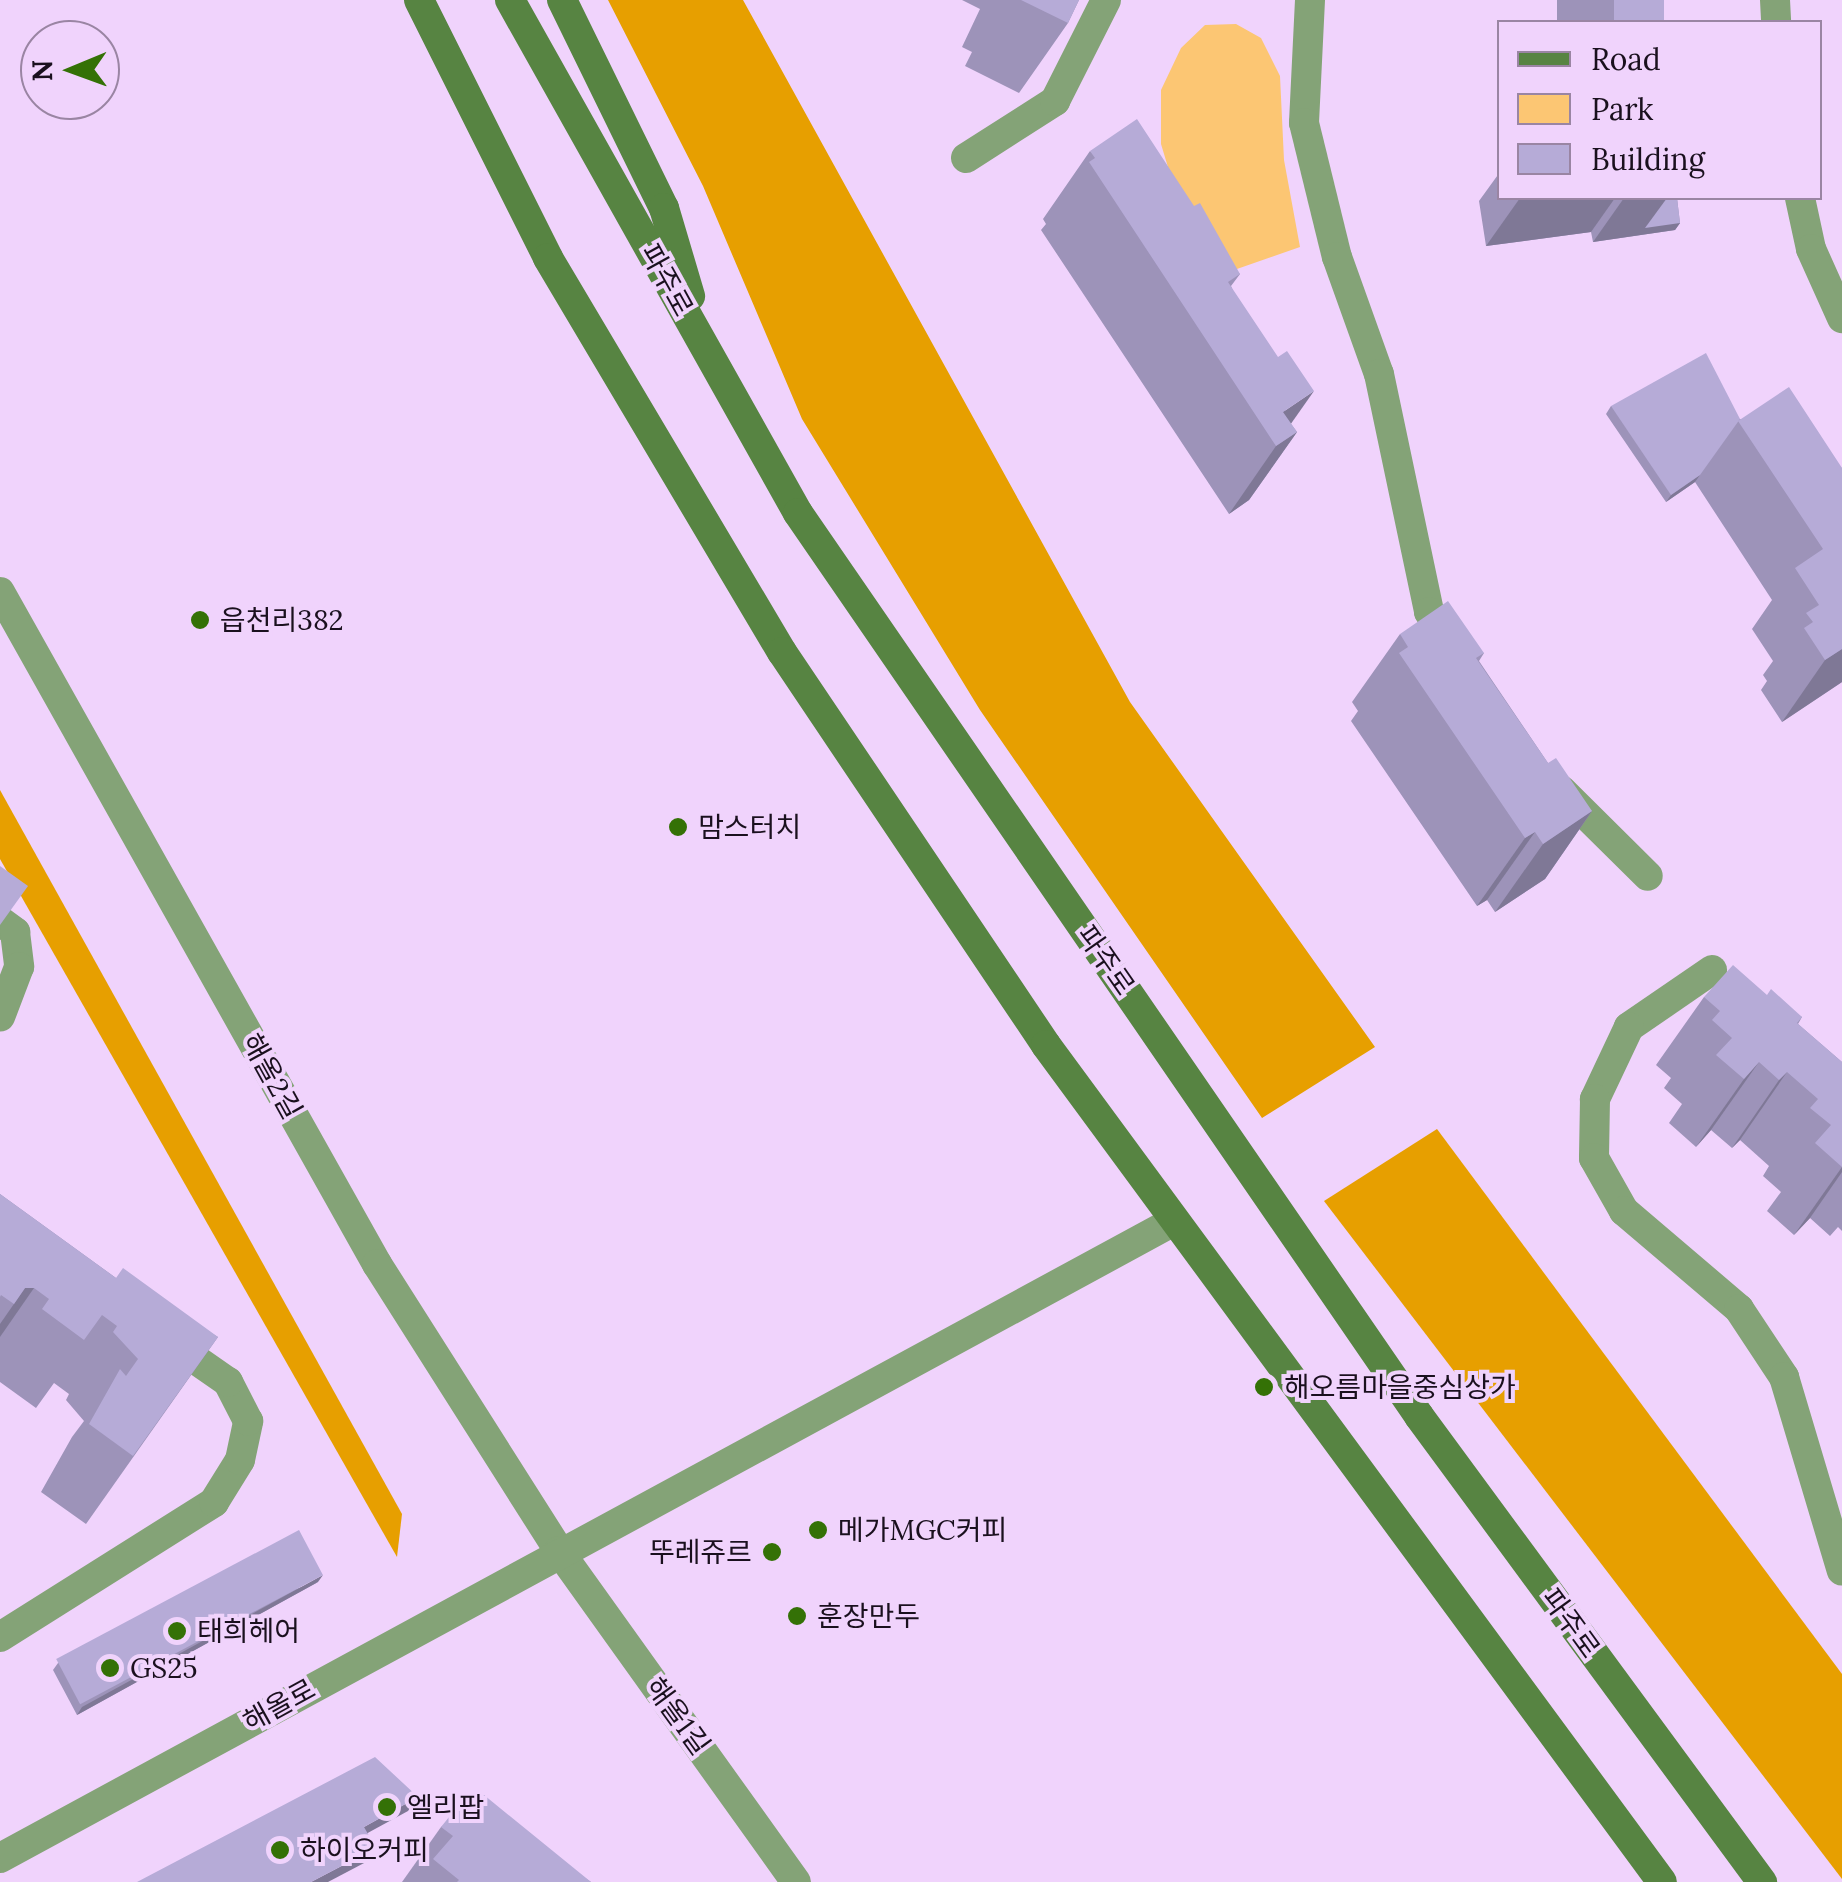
<!DOCTYPE html>
<meta charset="utf-8">
<style>
body{margin:0}
#map{position:relative;width:1842px;height:1882px;overflow:hidden;background:#f0d3fc;font-family:Lora,"Noto Sans KR",serif}
div>[style]{position:absolute}
[style*='--x']{left:calc(var(--x)*1px);top:calc(var(--y)*1px);width:calc(var(--w)*1px);rotate:calc(var(--a)*1deg)}
.green>*{inset:0;background:#fcc673}
.forest>*{inset:0;background:#e79f00}
.pedestrian>*{height:30px;margin:-15px;padding:0 15px;transform-origin:15px;border-radius:15px;background:#84a377}
.minor>*{height:30px;margin:-15px;padding:0 15px;transform-origin:15px;border-radius:15px;background:#84a377}
.secondary>*{height:30px;margin:-15px;padding:0 15px;transform-origin:15px;border-radius:15px;background:#578442}
.wall>*{inset:0;background:#9d93b9;transform-origin:0 0}
.shaded-wall>*{inset:0;background:#7f7896}
.building>*{inset:0;background:#b6abd7;transform-origin:0 0}
.dots>*{width:28px;height:28px;translate:-50% -50%;box-sizing:border-box;border:5px solid #f0d3fc;border-radius:50%}
span{translate:-50% -50%;white-space:nowrap;text-align:center;line-height:1.15;-webkit-text-stroke:8px #f0d3fc;paint-order:stroke}
.street-label{font-size:28px;color:#1a101e}
.poi-label{font-size:28px;color:#1a101e}
.left{translate:0 -50%;text-align:left}
.right{translate:-100% -50%;text-align:right}
.legend{position:absolute;left:1497px;top:20px;width:325px;height:180px;box-sizing:border-box;background:#f0d3fc;border:2px solid #9a85a3;margin:0;padding:12px 18px;list-style:none;font-size:30px;color:#1a101e}
.legend li{display:flex;align-items:center;gap:20px;height:50px}
.legend b{width:50px;border:2px solid #9a85a3}
.north{position:absolute;left:20px;top:20px;width:100px;height:100px;box-sizing:border-box;background:#f0d3fc;border:2px solid #9a85a3;border-radius:50%;rotate:269deg;font-size:28px;font-weight:700;line-height:40px;text-align:center;color:#1a101e}
.north::after{content:'';display:block;margin:auto;width:35px;height:45px;background:#347106;clip-path:polygon(50% 0,100% 100%,50% 72%,0 100%)}
</style>
<div id="map">
<div class="green">
<div style="clip-path:polygon(1236px 24px,1261px 38px,1280px 76px,1284px 160px,1300px 247px,1214px 277px,1180px 207px,1161px 144px,1161px 90px,1181px 48px,1205px 25px)"></div>
</div>
<div class="forest">
<div style="clip-path:polygon(608px 0,743px 0,1130px 702px,1375px 1047px,1262px 1118px,980px 710px,802px 419px,703px 186px)"></div>
<div style="clip-path:polygon(0 790px,402px 1514px,397px 1557px,0 859px)"></div>
<div style="clip-path:polygon(1437px 1129px,1842px 1674px,1842px 1879px,1324px 1201px)"></div>
</div>
<div class="pedestrian">
<div style="--x:1310;--y:0;--w:123;--a:92.8"></div>
<div style="--x:1304;--y:123;--w:138;--a:76.2"></div>
<div style="--x:1337;--y:257;--w:124;--a:70.3"></div>
<div style="--x:1379;--y:374;--w:243;--a:78.1"></div>
<div style="--x:1429;--y:612;--w:42;--a:56.7"></div>
<div style="--x:966;--y:158;--w:106;--a:-32.6"></div>
<div style="--x:1055;--y:101;--w:113;--a:-63.2"></div>
<div style="--x:1561;--y:790;--w:122;--a:44.7"></div>
<div style="--x:0;--y:921;--w:19;--a:36"></div>
<div style="--x:15;--y:932;--w:35;--a:83"></div>
<div style="--x:19;--y:967;--w:53;--a:110.8"></div>
<div style="--x:1712;--y:970;--w:101;--a:145.5"></div>
<div style="--x:1629;--y:1027;--w:80;--a:115.3"></div>
<div style="--x:1595;--y:1099;--w:59;--a:91"></div>
<div style="--x:1594;--y:1158;--w:61;--a:60.5"></div>
<div style="--x:1624;--y:1211;--w:151;--a:40.4"></div>
<div style="--x:1739;--y:1309;--w:82;--a:56.5"></div>
<div style="--x:1784;--y:1377;--w:202;--a:73.4"></div>
<div style="--x:0;--y:1637;--w:253;--a:-32.2"></div>
<div style="--x:214;--y:1502;--w:49;--a:-58.2"></div>
<div style="--x:240;--y:1460;--w:40;--a:-78"></div>
<div style="--x:248;--y:1421;--w:44;--a:-117.1"></div>
<div style="--x:228;--y:1382;--w:72;--a:-145.2"></div>
</div>
<div class="minor">
<div style="--x:1775;--y:0;--w:22;--a:87"></div>
<div style="--x:1800;--y:198;--w:52;--a:77.8"></div>
<div style="--x:1811;--y:249;--w:76;--a:65.8"></div>
<div style="--x:0;--y:592;--w:771;--a:60.71"></div>
<div style="--x:377;--y:1264;--w:340;--a:57.6"></div>
<div style="--x:559;--y:1551;--w:407;--a:54.4"></div>
<div style="--x:0;--y:1858;--w:1336;--a:-28.48"></div>
</div>
<div class="secondary">
<div style="--x:419;--y:0;--w:288;--a:63.4"></div>
<div style="--x:548;--y:258;--w:458;--a:59.3"></div>
<div style="--x:782;--y:652;--w:473;--a:56.1"></div>
<div style="--x:1046;--y:1045;--w:1039;--a:53.65"></div>
<div style="--x:510;--y:0;--w:588;--a:60.69"></div>
<div style="--x:798;--y:513;--w:1096;--a:55.48"></div>
<div style="--x:1419;--y:1416;--w:579;--a:53.65"></div>
<div style="--x:562;--y:0;--w:232;--a:63.9"></div>
<div style="--x:664;--y:208;--w:92;--a:73.5"></div>
</div>
<div class="wall">
<div style="clip-path:polygon(962px 0,1079px 0,1068px 23px,1019px 93px,965px 66px,972px 52px,962px 47px,980px 9px)"></div>
<div style="left:1557px;top:0;width:107px;height:22px"></div>
<div style="clip-path:polygon(1090px 151px,1240px 274px,1231px 286px,1291px 424px,1297px 432px,1249px 500px,1229px 514px,1041px 230px,1046px 224px,1043px 219px)"></div>
<div style="clip-path:polygon(1500px 172px,1500px 198px,1677px 198px,1680px 223px,1675px 230px,1593px 242px,1591px 232px,1486px 246px,1479px 201px)"></div>
<div style="clip-path:polygon(1611px 406px,1740px 419px,1842px 468px,1842px 682px,1782px 722px,1761px 690px,1767px 681px,1763px 675px,1773px 661px,1752px 629px,1772px 600px,1695px 482px,1666px 502px,1606px 414px)"></div>
<div style="clip-path:polygon(1400px 634px,1484px 653px,1479px 661px,1548px 763px,1592px 811px,1545px 879px,1495px 912px,1487px 900px,1477px 906px,1351px 721px,1358px 711px,1352px 702px)"></div>
<div style="clip-path:polygon(1767px 995px,1802px 1017px,1798px 1024px,1842px 1062px,1842px 1231px,1838px 1227px,1830px 1236px,1810px 1218px,1794px 1235px,1767px 1211px,1781px 1192px,1763px 1176px,1769px 1166px,1740px 1140px,1732px 1148px,1711px 1130px,1696px 1147px,1669px 1123px,1682px 1104px,1664px 1088px,1671px 1078px,1656px 1065px,1704px 997px)"></div>
<div style="clip-path:polygon(0 1194px,116px 1278px,218px 1337px,86px 1524px,41px 1492px,72px 1437px,84px 1421px,66px 1400px,69px 1394px,54px 1383px,36px 1408px,0 1382px)"></div>
<div style="clip-path:polygon(318px 1582px,77px 1715px,53px 1670px,58px 1663px)"></div>
<div style="clip-path:polygon(477px 1804px,591px 1882px,402px 1882px,441px 1827px)"></div>
</div>
<div class="shaded-wall">
<div style="clip-path:polygon(1520px 198px,1615px 198px,1591px 232px,1486px 246px)"></div>
<div style="clip-path:polygon(1624px 198px,1667px 198px,1680px 223px,1675px 230px,1593px 242px)"></div>
<div style="clip-path:polygon(1314px 391px,1276px 445px,1283px 412px)"></div>
<div style="clip-path:polygon(1297px 432px,1249px 500px,1229px 514px,1276px 446px)"></div>
<div style="clip-path:polygon(1700px 475px,1695px 482px,1666px 502px,1671px 495px)"></div>
<div style="clip-path:polygon(1842px 649px,1842px 682px,1782px 722px,1825px 660px)"></div>
<div style="clip-path:polygon(1592px 811px,1545px 879px,1495px 912px,1543px 844px)"></div>
<div style="clip-path:polygon(1535px 832px,1487px 900px,1477px 906px,1525px 838px)"></div>
<div style="clip-path:polygon(1759px 1062px,1711px 1130px,1696px 1147px,1744px 1079px)"></div>
<div style="clip-path:polygon(1787px 1072px,1740px 1140px,1732px 1148px,1779px 1080px)"></div>
<div style="clip-path:polygon(1842px 1167px,1842px 1172px,1810px 1218px,1794px 1235px)"></div>
<div style="clip-path:polygon(25px 1288px,34px 1288px,0 1337px,0 1324px)"></div>
<div style="clip-path:polygon(323px 1575px,318px 1582px,77px 1715px,82px 1707px)"></div>
<div style="clip-path:polygon(418px 1797px,408px 1811px,353px 1841px,364px 1827px)"></div>
<div style="clip-path:polygon(376px 1848px,366px 1862px,328px 1882px,311px 1882px)"></div>
</div>
<div class="building">
<div style="clip-path:polygon(1021px 0,1079px 0,1068px 23px)"></div>
<div style="left:1614px;top:0;width:50px;height:22px"></div>
<div style="clip-path:polygon(1137px 119px,1194px 206px,1200px 203px,1240px 274px,1228px 282px,1278px 357px,1287px 351px,1314px 391px,1283px 412px,1297px 432px,1276px 446px,1089px 162px,1095px 158px,1090px 151px)"></div>
<div style="clip-path:polygon(1667px 198px,1677px 198px,1680px 223px,1645px 228px)"></div>
<div style="clip-path:polygon(1706px 353px,1740px 419px,1700px 475px,1671px 495px,1611px 406px)"></div>
<div style="clip-path:polygon(1789px 387px,1842px 468px,1842px 649px,1825px 660px,1804px 628px,1813px 622px,1806px 613px,1819px 605px,1795px 568px,1823px 549px,1738px 421px)"></div>
<div style="clip-path:polygon(1448px 601px,1484px 653px,1476px 658px,1548px 763px,1556px 758px,1592px 811px,1543px 844px,1535px 832px,1525px 838px,1399px 653px,1408px 647px,1400px 634px)"></div>
<div style="clip-path:polygon(0 866px,28px 886px,0 925px)"></div>
<div style="clip-path:polygon(1733px 965px,1767px 995px,1771px 989px,1802px 1017px,1797px 1023px,1842px 1062px,1842px 1167px,1815px 1143px,1831px 1125px,1810px 1108px,1818px 1099px,1787px 1072px,1779px 1080px,1759px 1062px,1744px 1079px,1716px 1055px,1732px 1038px,1712px 1020px,1720px 1011px,1704px 997px)"></div>
<div style="clip-path:polygon(0 1194px,116px 1278px,123px 1268px,218px 1337px,133px 1456px,89px 1424px,120px 1369px,126px 1376px,138px 1359px,113px 1332px,117px 1326px,102px 1315px,84px 1340px,42px 1309px,49px 1299px,34px 1288px,25px 1288px,14px 1304px,1px 1295px,0 1297px)"></div>
<div style="left:299px;top:1530px;width:51px;height:275px;rotate:62deg"></div>
<div style="clip-path:polygon(375px 1757px,418px 1797px,364px 1827px,376px 1848px,311px 1882px,137px 1882px)"></div>
<div style="clip-path:polygon(484px 1795px,591px 1882px,457px 1882px,459px 1880px,433px 1859px,453px 1836px,441px 1827px,466px 1796px,477px 1804px)"></div>
</div>
<div class="dots">
<div style="left:200px;top:620px;background:#347106"></div>
<div style="left:678px;top:827px;background:#347106"></div>
<div style="left:1264px;top:1387px;background:#347106"></div>
<div style="left:818px;top:1530px;background:#347106"></div>
<div style="left:772px;top:1552px;background:#347106"></div>
<div style="left:797px;top:1616px;background:#347106"></div>
<div style="left:177px;top:1631px;background:#347106"></div>
<div style="left:110px;top:1668px;background:#347106"></div>
<div style="left:387px;top:1807px;background:#347106"></div>
<div style="left:280px;top:1850px;background:#347106"></div>
</div>
<div class="street-label">
<span style="left:667px;top:280px;rotate:61deg">파주로</span>
<span style="left:1106px;top:960px;rotate:55deg">파주로</span>
<span style="left:272px;top:1076px;rotate:61deg">해올2길</span>
<span style="left:1571px;top:1623px;rotate:54deg">파주로</span>
<span style="left:279px;top:1705px;rotate:-29deg">해올로</span>
<span style="left:678px;top:1716px;rotate:54deg">해올1길</span>
</div>
<div class="poi-label">
<span class="left" style="left:220px;top:620px">읍천리382</span>
<span class="left" style="left:698px;top:827px">맘스터치</span>
<span class="left" style="left:1284px;top:1387px">해오름마을중심상가</span>
<span class="left" style="left:838px;top:1530px">메가MGC커피</span>
<span class="right" style="left:752px;top:1552px">뚜레쥬르</span>
<span class="left" style="left:817px;top:1616px">훈장만두</span>
<span class="left" style="left:197px;top:1631px">태희헤어</span>
<span class="left" style="left:130px;top:1668px">GS25</span>
<span class="left" style="left:407px;top:1807px">엘리팝</span>
<span class="left" style="left:300px;top:1850px">하이오커피</span>
</div>
<ul class="legend">
<li><b style="height:12px;background:#578442"></b>Road</li>
<li><b style="height:28px;background:#fcc673"></b>Park</li>
<li><b style="height:28px;background:#b6abd7"></b>Building</li>
</ul>
<div class="north">N</div>
</div>
